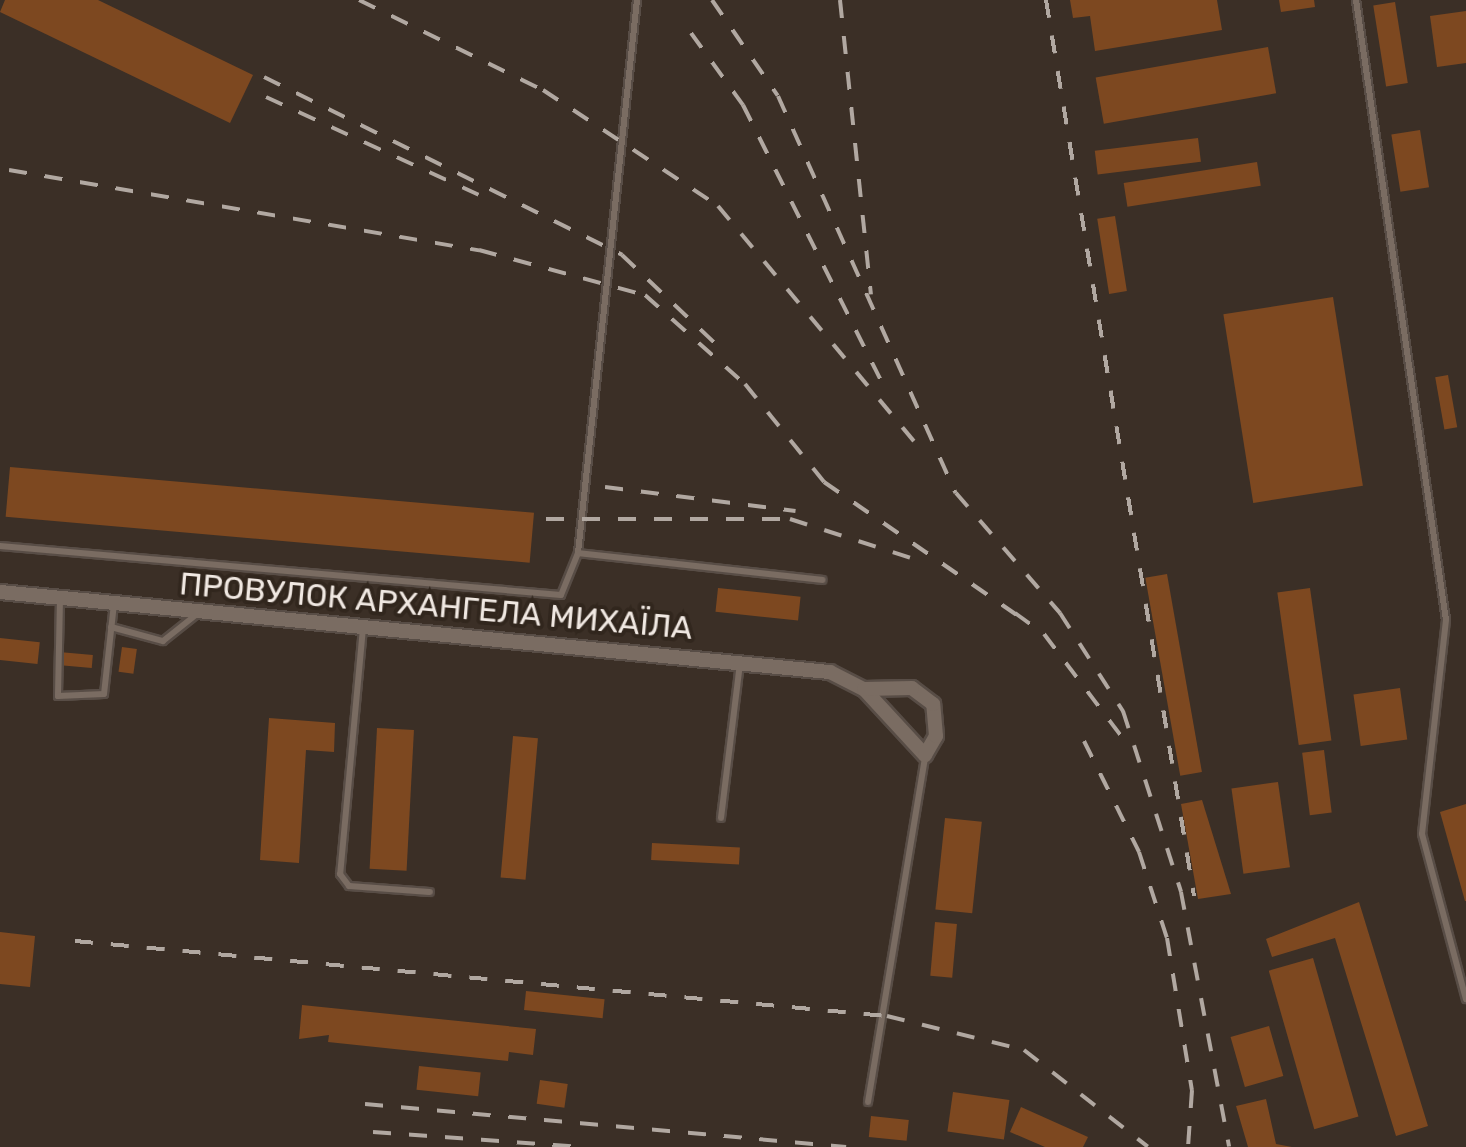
<!DOCTYPE html>
<meta charset="utf-8">
<style>
body{margin:0}
#map{position:relative;width:1466px;height:1147px;overflow:hidden;background:#3b2f26;font-family:Rubik,sans-serif}
div>[style]{position:absolute}
[style*='--x']{left:calc(var(--x)*1px);top:calc(var(--y)*1px);width:calc(var(--w)*1px);rotate:calc(var(--a)*1deg)}
.building>*{inset:0;background:#7d4820;transform-origin:0 0}
.roads{filter:drop-shadow(2px 0 #584d46) drop-shadow(-2px 0 #584d46) drop-shadow(0 2px #584d46) drop-shadow(0 -2px #584d46)}
.service>*{height:6px;margin:-3px;padding:0 3px;transform-origin:3px;border-radius:3px;background:#7a6c62}
.minor>*{height:14px;margin:-7px;padding:0 7px;transform-origin:7px;border-radius:7px;background:#7a6c62}
.rail>*{height:4px;margin-top:-2px;transform-origin:0;background:repeating-linear-gradient(90deg,#b1a8a1 0 18px,transparent 0 36px)}
span{translate:-50% -50%;white-space:nowrap;text-align:center;line-height:1.15;-webkit-text-stroke:8px #31261d;paint-order:stroke}
.street-label{font-size:32px;color:#f0e8e2}
</style>
<div id="map">
<div class="building">
<div style="clip-path:polygon(5px 0,98px 0,253px 75px,230px 123px,0 12px)"></div>
<div style="clip-path:polygon(1070px 0,1217px 0,1222px 30px,1095px 51px,1090px 16px,1073px 18px)"></div>
<div style="clip-path:polygon(1279px 0,1314px 0,1315px 7px,1281px 12px)"></div>
<div style="left:1395px;top:2px;width:82px;height:22px;rotate:81deg"></div>
<div style="clip-path:polygon(1466px 11px,1466px 63px,1437px 67px,1430px 16px)"></div>
<div style="left:1268px;top:47px;width:47px;height:175px;rotate:80deg"></div>
<div style="left:1420px;top:130px;width:58px;height:29px;rotate:81deg"></div>
<div style="left:1198px;top:138px;width:24px;height:104px;rotate:83deg"></div>
<div style="left:1257px;top:162px;width:24px;height:135px;rotate:81deg"></div>
<div style="left:1115px;top:216px;width:76px;height:18px;rotate:81deg"></div>
<div style="left:1333px;top:297px;width:191px;height:111px;rotate:81deg"></div>
<div style="left:1448px;top:375px;width:53px;height:13px;rotate:80deg"></div>
<div style="left:10px;top:467px;width:526px;height:50px;rotate:5deg"></div>
<div style="left:1167px;top:574px;width:201px;height:22px;rotate:80deg"></div>
<div style="left:718px;top:588px;width:83px;height:24px;rotate:6deg"></div>
<div style="left:1310px;top:588px;width:154px;height:33px;rotate:82deg"></div>
<div style="left:0;top:638px;width:40px;height:22px;rotate:6deg"></div>
<div style="left:122px;top:647px;width:15px;height:25px;rotate:8deg"></div>
<div style="left:59px;top:652px;width:34px;height:13px;rotate:5deg"></div>
<div style="left:1400px;top:688px;width:52px;height:47px;rotate:82deg"></div>
<div style="clip-path:polygon(269px 718px,335px 723px,334px 752px,306px 750px,299px 863px,260px 860px)"></div>
<div style="left:377px;top:728px;width:37px;height:141px;rotate:3deg"></div>
<div style="left:513px;top:736px;width:25px;height:142px;rotate:5deg"></div>
<div style="left:1324px;top:750px;width:63px;height:22px;rotate:83deg"></div>
<div style="left:1278px;top:782px;width:86px;height:47px;rotate:82deg"></div>
<div style="clip-path:polygon(1202px 800px,1231px 894px,1198px 899px,1181px 804px)"></div>
<div style="clip-path:polygon(1466px 804px,1466px 901px,1465px 901px,1440px 812px)"></div>
<div style="left:945px;top:818px;width:37px;height:92px;rotate:6deg"></div>
<div style="left:652px;top:843px;width:88px;height:17px;rotate:3deg"></div>
<div style="clip-path:polygon(1359px 902px,1428px 1126px,1396px 1136px,1335px 938px,1272px 957px,1266px 939px)"></div>
<div style="left:935px;top:922px;width:22px;height:54px;rotate:5deg"></div>
<div style="clip-path:polygon(0 932px,35px 936px,30px 987px,0 984px)"></div>
<div style="left:1313px;top:958px;width:165px;height:46px;rotate:74deg"></div>
<div style="left:526px;top:991px;width:79px;height:19px;rotate:6deg"></div>
<div style="clip-path:polygon(302px 1005px,536px 1029px,533px 1055px,509px 1052px,508px 1061px,328px 1042px,329px 1035px,299px 1039px)"></div>
<div style="left:1269px;top:1026px;width:52px;height:40px;rotate:74deg"></div>
<div style="left:419px;top:1066px;width:62px;height:24px;rotate:6deg"></div>
<div style="left:540px;top:1080px;width:28px;height:24px;rotate:8deg"></div>
<div style="left:953px;top:1092px;width:57px;height:40px;rotate:8deg"></div>
<div style="clip-path:polygon(1266px 1099px,1276px 1144px,1292px 1147px,1248px 1147px,1236px 1106px)"></div>
<div style="clip-path:polygon(1021px 1107px,1088px 1137px,1083px 1147px,1045px 1147px,1010px 1132px)"></div>
<div style="left:871px;top:1116px;width:38px;height:21px;rotate:6deg"></div>
</div>
<div class="roads">
<div class="service">
<div style="--x:1356;--y:0;--w:626;--a:81.74"></div>
<div style="--x:1446;--y:620;--w:215;--a:96.4"></div>
<div style="--x:1422;--y:834;--w:171;--a:75.1"></div>
<div style="--x:0;--y:546;--w:563;--a:4.99"></div>
<div style="--x:561;--y:595;--w:45;--a:-68"></div>
<div style="--x:578;--y:553;--w:556;--a:-83.91"></div>
<div style="--x:578;--y:553;--w:246;--a:6.3"></div>
<div style="--x:60;--y:599;--w:97;--a:91.2"></div>
<div style="--x:58;--y:696;--w:46;--a:-2.5"></div>
<div style="--x:104;--y:694;--w:91;--a:-83.7"></div>
<div style="--x:111;--y:627;--w:54;--a:15.1"></div>
<div style="--x:163;--y:641;--w:43;--a:-38.5"></div>
<div style="--x:363;--y:628;--w:247;--a:95.3"></div>
<div style="--x:340;--y:874;--w:15;--a:53"></div>
<div style="--x:349;--y:886;--w:81;--a:4.2"></div>
<div style="--x:721;--y:818;--w:155;--a:-83"></div>
<div style="--x:868;--y:1102;--w:351;--a:-80.6"></div>
</div>
<div class="minor">
<div style="--x:0;--y:592;--w:834;--a:5.51"></div>
<div style="--x:830;--y:672;--w:38;--a:27"></div>
<div style="--x:864;--y:689;--w:90;--a:47.3"></div>
<div style="--x:925;--y:755;--w:22;--a:-60"></div>
<div style="--x:936;--y:736;--w:32;--a:-95"></div>
<div style="--x:933;--y:704;--w:26;--a:-143"></div>
<div style="--x:912;--y:688;--w:48;--a:178.8"></div>
</div>
</div>
<div class="rail">
<div style="--x:359;--y:0;--w:205;--a:26.1"></div>
<div style="--x:543;--y:90;--w:210;--a:33.5"></div>
<div style="--x:718;--y:206;--w:320;--a:50.2"></div>
<div style="--x:712;--y:0;--w:116;--a:55.5"></div>
<div style="--x:778;--y:96;--w:435;--a:65.9"></div>
<div style="--x:956;--y:493;--w:159;--a:49.1"></div>
<div style="--x:1060;--y:613;--w:117;--a:57.3"></div>
<div style="--x:1123;--y:711;--w:190;--a:72.2"></div>
<div style="--x:1181;--y:892;--w:259;--a:79.3"></div>
<div style="--x:840;--y:0;--w:296;--a:84"></div>
<div style="--x:1046;--y:0;--w:908;--a:80.62"></div>
<div style="--x:691;--y:33;--w:89;--a:54.2"></div>
<div style="--x:743;--y:105;--w:320;--a:63.4"></div>
<div style="--x:264;--y:77;--w:400;--a:26.4"></div>
<div style="--x:622;--y:255;--w:132;--a:43.5"></div>
<div style="--x:266;--y:97;--w:234;--a:24.7"></div>
<div style="--x:9;--y:170;--w:477;--a:9.7"></div>
<div style="--x:479;--y:250;--w:172;--a:15.2"></div>
<div style="--x:645;--y:295;--w:134;--a:41.7"></div>
<div style="--x:745;--y:384;--w:126;--a:51.1"></div>
<div style="--x:824;--y:482;--w:243;--a:34.6"></div>
<div style="--x:605;--y:487;--w:192;--a:7.2"></div>
<div style="--x:546;--y:519;--w:244;--a:0"></div>
<div style="--x:790;--y:519;--w:130;--a:17.9"></div>
<div style="--x:1015;--y:613;--w:36;--a:36"></div>
<div style="--x:1044;--y:634;--w:134;--a:52.9"></div>
<div style="--x:1084;--y:741;--w:124;--a:63.6"></div>
<div style="--x:1139;--y:852;--w:90;--a:72"></div>
<div style="--x:1167;--y:938;--w:154;--a:80.7"></div>
<div style="--x:1192;--y:1090;--w:57;--a:94"></div>
<div style="--x:75;--y:941;--w:815;--a:5.28"></div>
<div style="--x:887;--y:1016;--w:141;--a:13.9"></div>
<div style="--x:1024;--y:1050;--w:157;--a:38"></div>
<div style="--x:365;--y:1104;--w:483;--a:5.1"></div>
<div style="--x:373;--y:1132;--w:210;--a:4.1"></div>
</div>
<div class="street-label">
<span style="left:436px;top:606px;rotate:5deg">ПРОВУЛОК АРХАНГЕЛА МИХАЇЛА</span>
</div>
</div>
